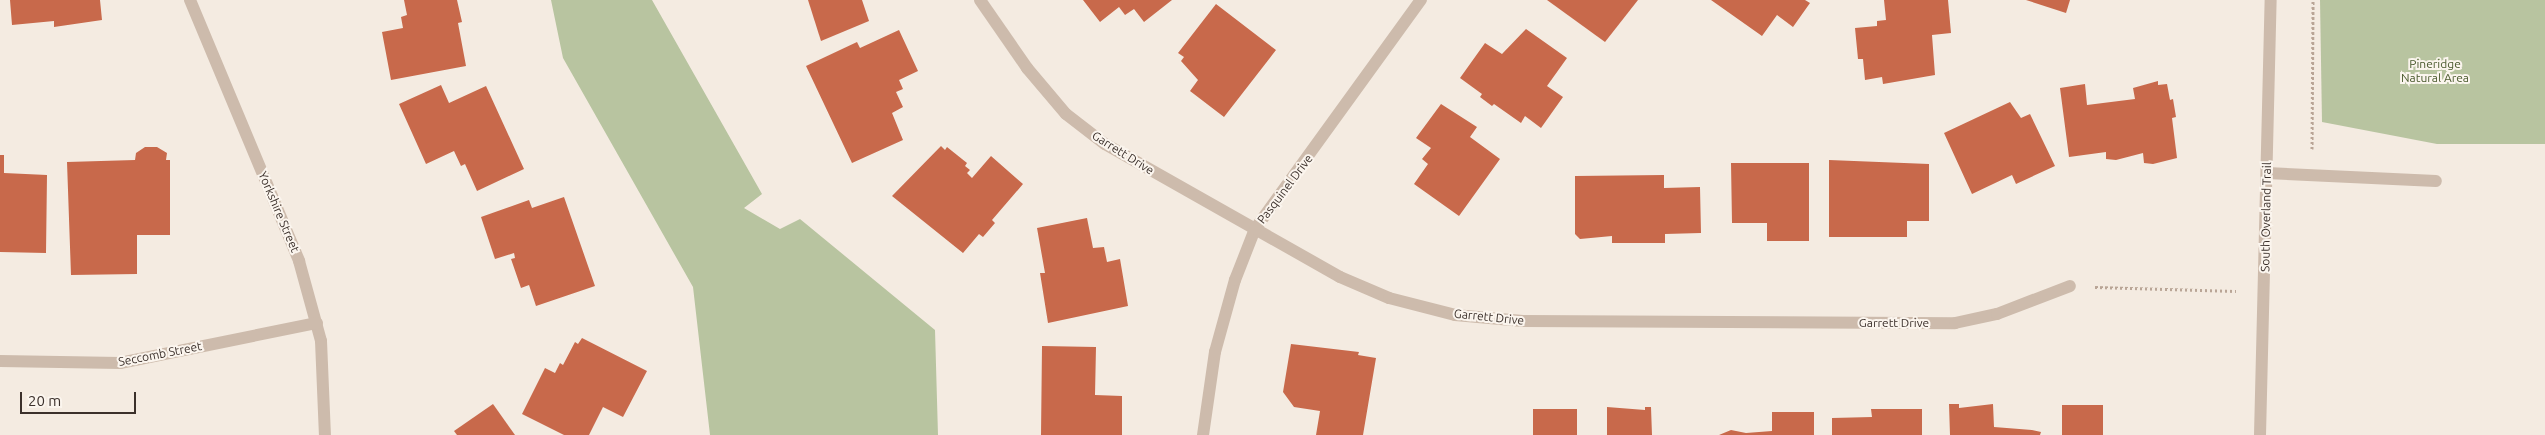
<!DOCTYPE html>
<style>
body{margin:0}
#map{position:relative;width:2545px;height:435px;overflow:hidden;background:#f4ebe1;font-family:Ubuntu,sans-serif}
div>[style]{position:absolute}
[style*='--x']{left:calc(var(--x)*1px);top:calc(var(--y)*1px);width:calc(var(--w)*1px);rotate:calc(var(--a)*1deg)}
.green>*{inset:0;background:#b8c4a0}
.building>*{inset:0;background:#c8694b;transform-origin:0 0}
.path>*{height:3px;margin-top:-1.5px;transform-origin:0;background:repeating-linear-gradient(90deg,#b9a596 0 2.5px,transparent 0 5px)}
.service>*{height:12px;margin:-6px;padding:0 6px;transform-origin:6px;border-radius:6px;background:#cdbbac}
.minor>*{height:12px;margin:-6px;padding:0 6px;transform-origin:6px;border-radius:6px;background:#cdbbac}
span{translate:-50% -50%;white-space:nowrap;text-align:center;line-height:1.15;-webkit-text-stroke:4px #fbf5ee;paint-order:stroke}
.park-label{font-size:12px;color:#4a5a2e}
.street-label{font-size:12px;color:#3b302b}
.scale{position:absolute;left:20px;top:392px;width:116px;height:22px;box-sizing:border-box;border:2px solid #3b302b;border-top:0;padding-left:6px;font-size:15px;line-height:18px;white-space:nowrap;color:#3b302b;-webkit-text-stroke:4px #fbf5ee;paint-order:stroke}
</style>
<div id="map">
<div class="green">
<div style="clip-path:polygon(551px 0,652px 0,762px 194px,744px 208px,780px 229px,800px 219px,935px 330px,938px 435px,710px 435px,693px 287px,563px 58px)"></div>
<div style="clip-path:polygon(2320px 0,2545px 0,2545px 144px,2437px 144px,2322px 122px)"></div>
</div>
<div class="building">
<div style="clip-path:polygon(10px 0,100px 0,102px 20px,54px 27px,54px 21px,12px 25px)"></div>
<div style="clip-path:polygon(404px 0,457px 0,462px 22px,458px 23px,466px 66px,391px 80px,382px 32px,403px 28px,401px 17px,407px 15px)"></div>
<div style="clip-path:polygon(808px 0,862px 0,869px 21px,821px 41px)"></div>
<div style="clip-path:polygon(1083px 0,1172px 0,1144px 22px,1134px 9px,1125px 15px,1119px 7px,1100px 22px)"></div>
<div style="clip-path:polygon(1547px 0,1638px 0,1605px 42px)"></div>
<div style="clip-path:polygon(1711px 0,1805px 0,1810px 3px,1793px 27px,1777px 15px,1762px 36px)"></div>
<div style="clip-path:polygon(1884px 0,1948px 0,1951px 33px,1932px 35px,1935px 75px,1883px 84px,1882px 77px,1865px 80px,1863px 59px,1858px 59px,1855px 28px,1877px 26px,1877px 21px,1886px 20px)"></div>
<div style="clip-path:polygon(2026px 0,2070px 0,2066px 13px)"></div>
<div style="clip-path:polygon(1216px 4px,1276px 50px,1224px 117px,1190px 91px,1198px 80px,1181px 61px,1184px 57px,1178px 53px)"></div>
<div style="clip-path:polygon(1526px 29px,1567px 58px,1547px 86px,1563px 97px,1541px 128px,1525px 116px,1521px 123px,1494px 104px,1492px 106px,1480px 97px,1482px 94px,1460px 78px,1485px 43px,1502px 54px)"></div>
<div style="clip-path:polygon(899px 30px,918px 71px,899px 80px,903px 89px,896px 92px,903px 107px,892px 113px,903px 140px,852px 163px,806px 66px,857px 42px,860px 48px)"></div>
<div style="clip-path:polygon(2158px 81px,2158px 85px,2167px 84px,2170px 100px,2173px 99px,2176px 117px,2172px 118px,2177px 158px,2153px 164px,2144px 163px,2143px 153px,2116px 160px,2106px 159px,2106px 152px,2069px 157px,2060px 88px,2085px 84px,2087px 105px,2135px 99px,2133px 88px)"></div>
<div style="clip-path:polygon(441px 85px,449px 103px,486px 86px,524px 169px,477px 191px,465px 164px,461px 166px,454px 151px,426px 164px,399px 104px)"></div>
<div style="clip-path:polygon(2010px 102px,2021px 118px,2030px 114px,2055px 166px,2016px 184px,2012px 175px,1972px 194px,1944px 133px)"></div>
<div style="clip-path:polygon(1441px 104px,1477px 127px,1470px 137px,1500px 159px,1459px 216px,1414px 184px,1428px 164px,1422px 159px,1431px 148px,1416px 138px)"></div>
<div style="clip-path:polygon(941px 146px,945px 150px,947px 147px,967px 163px,965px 166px,970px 170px,967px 173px,972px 178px,991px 156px,1023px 184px,992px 220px,995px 223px,983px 237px,979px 234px,963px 253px,892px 196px)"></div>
<div style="clip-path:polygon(145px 147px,157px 147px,167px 153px,166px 160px,170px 160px,170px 235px,137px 235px,137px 274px,71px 275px,67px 162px,135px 160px,136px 153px)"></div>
<div style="clip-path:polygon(0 155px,4px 155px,4px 173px,47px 175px,46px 253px,0 252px)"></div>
<div style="clip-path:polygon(1829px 160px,1929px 164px,1929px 221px,1907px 221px,1907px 237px,1829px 237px)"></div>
<div style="clip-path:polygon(1731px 163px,1809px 163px,1809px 241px,1767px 241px,1767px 223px,1732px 223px)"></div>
<div style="clip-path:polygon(1664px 175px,1664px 188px,1700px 187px,1701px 233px,1665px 234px,1665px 243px,1612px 243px,1612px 236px,1580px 239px,1575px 234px,1575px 176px)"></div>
<div style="clip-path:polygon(564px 197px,595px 286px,536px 306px,529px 285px,521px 288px,511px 259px,515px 258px,514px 253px,495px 259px,481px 217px,529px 200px,532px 208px)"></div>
<div style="clip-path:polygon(1087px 218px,1093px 248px,1104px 247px,1107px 262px,1120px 259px,1128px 306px,1048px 323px,1040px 273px,1045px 273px,1037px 228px)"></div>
<div style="clip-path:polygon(582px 338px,647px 371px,623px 417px,603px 407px,589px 435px,564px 435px,522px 414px,545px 368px,555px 373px,560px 363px,563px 365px,575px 342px,578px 344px)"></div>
<div style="clip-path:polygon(1291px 344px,1359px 352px,1358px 355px,1376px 358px,1363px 435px,1316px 435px,1320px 411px,1294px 407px,1283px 392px)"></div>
<div style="clip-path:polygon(1042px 346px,1096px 347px,1095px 395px,1122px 396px,1122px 435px,1041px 435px)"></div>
<div style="clip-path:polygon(493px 404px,515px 435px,457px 435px,454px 431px)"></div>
<div style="clip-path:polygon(1949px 404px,1959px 404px,1959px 408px,1993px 404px,1994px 427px,2032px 430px,2041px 432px,2040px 435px,1950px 435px)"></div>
<div style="left:2062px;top:405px;width:41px;height:30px"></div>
<div style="clip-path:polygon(1607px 407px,1645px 410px,1645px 407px,1651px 407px,1652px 435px,1607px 435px)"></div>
<div style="left:1533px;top:409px;width:44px;height:26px"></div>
<div style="clip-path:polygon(1871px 409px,1922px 409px,1922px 435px,1832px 435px,1832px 418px,1872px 417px)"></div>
<div style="clip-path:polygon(1772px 412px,1814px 412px,1814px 435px,1719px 435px,1731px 430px,1746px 433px,1772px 431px)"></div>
</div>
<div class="path">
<div style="--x:2312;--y:149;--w:149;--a:-89.6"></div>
<div style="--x:2095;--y:287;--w:141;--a:1.6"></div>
</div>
<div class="service">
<div style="--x:2267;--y:173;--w:169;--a:2.7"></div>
</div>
<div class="minor">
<div style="--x:190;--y:0;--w:283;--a:67.3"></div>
<div style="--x:299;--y:261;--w:83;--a:74.6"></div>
<div style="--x:321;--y:341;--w:94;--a:87.6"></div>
<div style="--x:980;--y:0;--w:83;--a:55.3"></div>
<div style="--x:1027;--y:68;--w:60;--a:49.7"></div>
<div style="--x:1066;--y:114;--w:49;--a:37.6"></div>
<div style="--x:1105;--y:144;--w:270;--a:29.5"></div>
<div style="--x:1340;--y:277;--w:53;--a:23.2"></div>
<div style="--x:1389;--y:298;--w:68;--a:14.4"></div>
<div style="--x:1455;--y:315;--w:68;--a:5"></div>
<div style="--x:1523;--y:321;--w:432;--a:0.3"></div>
<div style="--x:1955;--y:323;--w:43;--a:-12.1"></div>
<div style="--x:1997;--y:314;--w:78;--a:-21"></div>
<div style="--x:0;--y:361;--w:120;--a:1"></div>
<div style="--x:120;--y:363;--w:201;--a:-11.5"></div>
<div style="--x:1203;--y:435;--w:84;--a:-81.8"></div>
<div style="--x:1215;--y:352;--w:75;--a:-74.5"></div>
<div style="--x:1235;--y:280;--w:55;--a:-68.6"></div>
<div style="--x:1255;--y:229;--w:283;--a:-54.1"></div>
<div style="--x:2260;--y:435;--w:435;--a:-88.6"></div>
</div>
<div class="park-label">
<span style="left:2435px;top:71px">Pineridge<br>Natural Area</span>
</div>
<div class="street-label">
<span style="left:1123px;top:153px;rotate:32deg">Garrett Drive</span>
<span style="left:1285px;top:189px;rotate:-53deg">Pasquinel Drive</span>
<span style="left:279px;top:212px;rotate:67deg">Yorkshire Street</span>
<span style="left:2266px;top:217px;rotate:-89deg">South Overland Trail</span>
<span style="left:1489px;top:317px;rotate:6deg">Garrett Drive</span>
<span style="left:1894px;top:323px">Garrett Drive</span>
<span style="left:160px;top:354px;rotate:-11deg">Seccomb Street</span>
</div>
<div class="scale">20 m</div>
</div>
